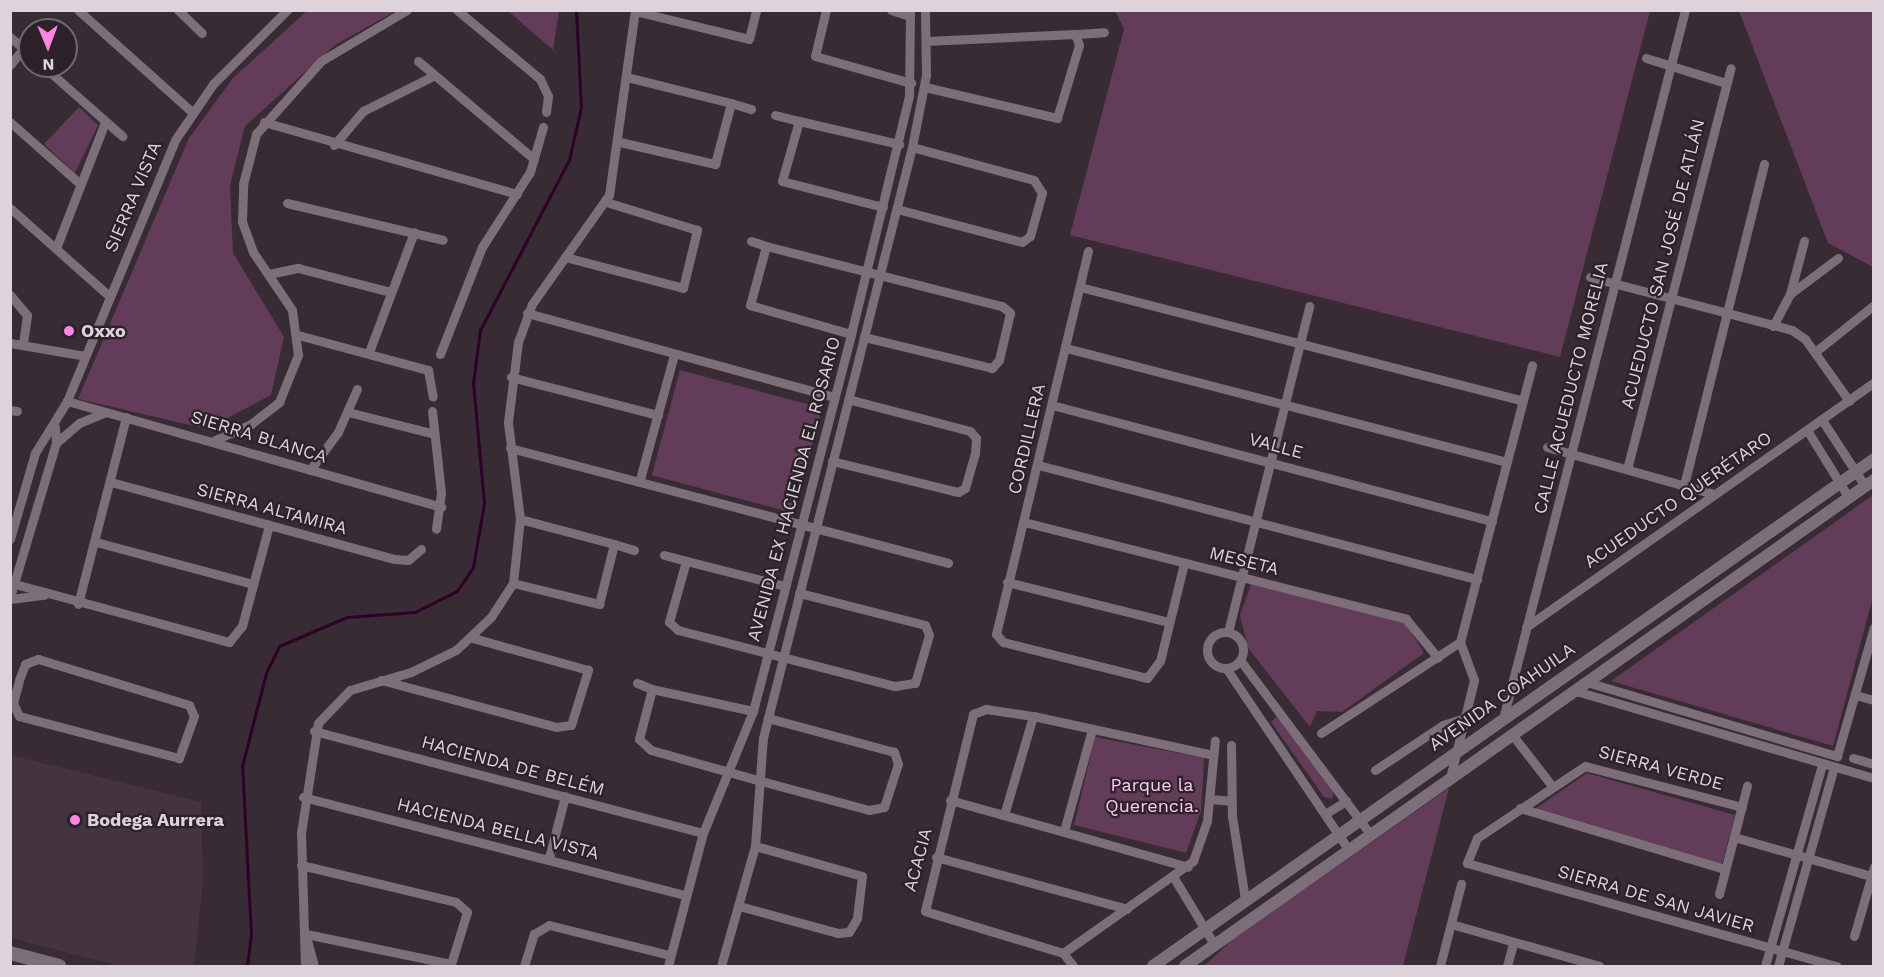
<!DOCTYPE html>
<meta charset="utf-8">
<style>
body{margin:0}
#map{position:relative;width:1884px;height:977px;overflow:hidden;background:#382b34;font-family:"Work Sans",sans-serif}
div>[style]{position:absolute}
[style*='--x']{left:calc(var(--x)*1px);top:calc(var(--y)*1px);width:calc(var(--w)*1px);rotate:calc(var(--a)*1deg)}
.built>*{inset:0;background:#453340}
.green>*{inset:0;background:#623c58;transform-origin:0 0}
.stream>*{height:3px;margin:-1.5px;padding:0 1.5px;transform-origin:1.5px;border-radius:1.5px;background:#2f0027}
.minor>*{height:9px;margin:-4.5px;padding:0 4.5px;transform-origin:4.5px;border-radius:4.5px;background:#7d6f79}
.minor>.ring{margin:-4.5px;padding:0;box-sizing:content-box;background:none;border:9px solid #7d6f79;border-radius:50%}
.tertiary>*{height:12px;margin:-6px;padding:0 6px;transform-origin:6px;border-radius:6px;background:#7d6f79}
.secondary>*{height:14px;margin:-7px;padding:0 7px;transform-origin:7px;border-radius:7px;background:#7d6f79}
.dots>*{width:16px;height:16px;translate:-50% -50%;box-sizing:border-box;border:3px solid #2d222a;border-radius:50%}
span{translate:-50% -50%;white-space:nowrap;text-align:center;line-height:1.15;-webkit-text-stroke:4.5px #2d222a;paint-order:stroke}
.street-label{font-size:18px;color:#dcd4da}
.poi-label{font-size:18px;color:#dcd4da;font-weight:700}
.left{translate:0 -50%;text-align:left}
.park-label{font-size:18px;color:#fdcaef}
.frame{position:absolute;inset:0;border:12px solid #dcd4da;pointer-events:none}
.north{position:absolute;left:18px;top:18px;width:60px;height:60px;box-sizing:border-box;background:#2d222a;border:2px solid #736970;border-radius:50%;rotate:179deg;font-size:16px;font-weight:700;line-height:24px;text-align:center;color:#dcd4da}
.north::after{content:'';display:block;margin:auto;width:21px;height:27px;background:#fd86e2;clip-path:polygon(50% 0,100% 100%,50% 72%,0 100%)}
</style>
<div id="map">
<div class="built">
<div style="clip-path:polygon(10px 755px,201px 802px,203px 882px,194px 966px,119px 966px,11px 938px)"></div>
</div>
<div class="green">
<div style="clip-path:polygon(307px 11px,396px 11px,335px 45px,245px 126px,230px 186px,233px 253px,284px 337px,271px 395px,207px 429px,78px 399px,189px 138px,233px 78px)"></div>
<div style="clip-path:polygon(508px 11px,559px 11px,553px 50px)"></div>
<div style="clip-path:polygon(1115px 11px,1650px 11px,1560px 357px,1070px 235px,1124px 29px)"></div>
<div style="clip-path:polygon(1739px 11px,1873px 11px,1873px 267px,1828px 243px)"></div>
<div style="clip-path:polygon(79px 107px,98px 125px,75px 173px,44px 144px)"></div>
<div style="left:680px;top:370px;width:147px;height:109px;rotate:15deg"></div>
<div style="clip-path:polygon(1873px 495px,1873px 597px,1833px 746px,1611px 681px)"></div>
<div style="clip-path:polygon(1251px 584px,1405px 622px,1424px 653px,1342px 712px,1317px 711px,1310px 727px,1248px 648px,1240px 615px)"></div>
<div style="clip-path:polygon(1278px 715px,1334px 792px,1332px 799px,1324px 797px,1271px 722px)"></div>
<div style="clip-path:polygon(1095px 737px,1204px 758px,1201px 811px,1186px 853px,1074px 825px)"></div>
<div style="clip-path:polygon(1587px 773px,1735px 815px,1722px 864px,1535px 809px)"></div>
<div style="clip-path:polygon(1449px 788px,1403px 966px,1204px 966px,1232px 940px)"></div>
</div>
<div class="stream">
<div style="--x:247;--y:966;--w:31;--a:-83"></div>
<div style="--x:251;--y:935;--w:169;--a:-93"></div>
<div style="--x:242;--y:766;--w:96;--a:-75.5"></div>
<div style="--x:266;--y:673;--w:30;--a:-64"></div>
<div style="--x:279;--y:646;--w:74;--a:-23.1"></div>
<div style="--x:347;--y:617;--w:68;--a:-4.2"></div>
<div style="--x:415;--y:612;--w:47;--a:-26.6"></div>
<div style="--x:457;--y:591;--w:29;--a:-56"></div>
<div style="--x:473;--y:567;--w:65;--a:-80.2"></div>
<div style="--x:484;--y:503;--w:121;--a:-95.2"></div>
<div style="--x:473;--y:383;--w:53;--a:-82.5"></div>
<div style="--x:480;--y:330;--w:192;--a:-62.4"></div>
<div style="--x:569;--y:160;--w:54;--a:-77.2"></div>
<div style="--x:581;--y:107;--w:97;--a:-93"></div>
</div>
<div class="minor">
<div style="--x:78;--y:10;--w:152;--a:41.8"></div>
<div style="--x:178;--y:10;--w:33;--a:44"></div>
<div style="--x:457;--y:10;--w:108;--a:39.7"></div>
<div style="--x:540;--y:79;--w:19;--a:65"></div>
<div style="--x:548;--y:96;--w:16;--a:97"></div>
<div style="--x:826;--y:10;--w:47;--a:103.4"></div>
<div style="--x:815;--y:56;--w:100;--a:15.7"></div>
<div style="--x:891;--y:10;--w:20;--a:18"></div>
<div style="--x:635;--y:11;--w:117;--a:13.8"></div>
<div style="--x:749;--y:39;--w:30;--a:-76"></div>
<div style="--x:1078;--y:34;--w:26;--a:-4"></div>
<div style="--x:10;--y:37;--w:26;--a:40"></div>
<div style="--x:1646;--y:58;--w:84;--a:17.4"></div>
<div style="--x:418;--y:61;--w:152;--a:40.2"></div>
<div style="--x:10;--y:65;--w:21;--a:-51"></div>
<div style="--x:43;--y:66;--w:106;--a:41.5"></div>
<div style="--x:925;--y:87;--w:136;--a:13.2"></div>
<div style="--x:1057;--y:118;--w:76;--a:-73.2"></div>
<div style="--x:1079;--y:45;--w:12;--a:-110"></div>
<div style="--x:1075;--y:34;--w:149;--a:177.3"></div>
<div style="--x:731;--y:103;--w:21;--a:17"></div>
<div style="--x:775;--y:115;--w:25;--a:14"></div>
<div style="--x:10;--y:122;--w:92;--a:41.5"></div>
<div style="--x:264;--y:122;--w:263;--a:15.9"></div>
<div style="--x:620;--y:142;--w:98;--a:13"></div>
<div style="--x:715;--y:164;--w:63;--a:-75.3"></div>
<div style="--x:731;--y:103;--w:107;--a:-166"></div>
<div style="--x:334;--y:145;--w:45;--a:-49.5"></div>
<div style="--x:363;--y:111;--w:80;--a:-26.6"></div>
<div style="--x:287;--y:203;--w:160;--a:13.3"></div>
<div style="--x:883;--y:207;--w:104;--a:-165.6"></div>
<div style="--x:782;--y:181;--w:62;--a:-74.2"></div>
<div style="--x:799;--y:121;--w:103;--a:13"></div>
<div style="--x:10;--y:208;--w:132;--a:41.6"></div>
<div style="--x:897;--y:209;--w:129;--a:14.8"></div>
<div style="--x:1022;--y:242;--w:10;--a:-37"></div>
<div style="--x:1030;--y:236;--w:45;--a:-74.4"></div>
<div style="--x:1042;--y:193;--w:15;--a:-122"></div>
<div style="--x:1034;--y:180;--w:126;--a:-164.9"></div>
<div style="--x:751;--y:241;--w:16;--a:18"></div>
<div style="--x:56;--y:248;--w:135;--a:-68.7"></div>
<div style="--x:1088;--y:251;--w:394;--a:103.5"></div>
<div style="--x:996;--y:634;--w:11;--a:49"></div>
<div style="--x:1003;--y:642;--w:148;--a:14"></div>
<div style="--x:1147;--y:678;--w:21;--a:-53"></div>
<div style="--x:1160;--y:661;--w:101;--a:-76.2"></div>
<div style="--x:565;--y:257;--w:122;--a:14.7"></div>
<div style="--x:683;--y:288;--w:60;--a:-76.4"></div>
<div style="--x:697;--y:230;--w:95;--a:-162.9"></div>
<div style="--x:269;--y:274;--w:30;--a:-12"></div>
<div style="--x:298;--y:268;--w:96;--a:14.5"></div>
<div style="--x:1590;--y:277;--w:209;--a:14.7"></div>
<div style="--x:1792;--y:330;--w:16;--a:35"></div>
<div style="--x:1805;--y:339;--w:76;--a:54.6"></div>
<div style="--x:1080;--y:287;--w:457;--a:14.4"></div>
<div style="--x:1790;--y:294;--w:60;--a:-36.9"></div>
<div style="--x:10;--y:295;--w:26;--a:50"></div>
<div style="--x:27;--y:315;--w:30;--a:98"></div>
<div style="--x:527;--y:313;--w:319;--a:15.3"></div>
<div style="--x:1773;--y:326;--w:36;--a:-62"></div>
<div style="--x:1790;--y:294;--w:55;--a:-75.2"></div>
<div style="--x:851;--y:334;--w:105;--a:-164"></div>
<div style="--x:750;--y:305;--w:61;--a:-74.8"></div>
<div style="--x:766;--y:246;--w:244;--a:14.3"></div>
<div style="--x:1002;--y:306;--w:11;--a:41"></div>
<div style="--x:1010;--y:313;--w:48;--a:103.2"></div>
<div style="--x:999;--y:360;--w:11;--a:131"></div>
<div style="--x:992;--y:368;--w:132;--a:-166.4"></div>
<div style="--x:298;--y:335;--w:135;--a:15.1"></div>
<div style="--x:428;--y:370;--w:27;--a:80"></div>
<div style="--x:10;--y:343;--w:76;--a:9.8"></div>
<div style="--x:1066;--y:348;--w:455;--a:14.5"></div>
<div style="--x:369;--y:352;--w:128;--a:-69.4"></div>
<div style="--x:1815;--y:352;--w:75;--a:-38.5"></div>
<div style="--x:440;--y:354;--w:115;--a:-68.6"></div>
<div style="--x:482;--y:247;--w:89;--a:-57.4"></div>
<div style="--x:530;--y:172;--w:47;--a:-73.9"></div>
<div style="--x:511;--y:377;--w:152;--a:14.5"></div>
<div style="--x:67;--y:401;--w:389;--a:15.8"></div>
<div style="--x:1052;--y:405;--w:455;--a:14.8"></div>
<div style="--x:10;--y:410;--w:7;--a:8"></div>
<div style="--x:432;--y:411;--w:82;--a:83.7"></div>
<div style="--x:441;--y:493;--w:36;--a:98"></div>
<div style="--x:348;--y:412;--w:89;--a:14.3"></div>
<div style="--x:1822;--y:420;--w:79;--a:56.9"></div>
<div style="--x:1807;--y:430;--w:80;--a:58.3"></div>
<div style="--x:215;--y:440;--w:39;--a:-24"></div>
<div style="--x:251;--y:424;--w:36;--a:-38"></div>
<div style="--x:279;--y:402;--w:51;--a:-68"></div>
<div style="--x:298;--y:355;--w:45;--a:-97.6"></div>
<div style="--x:292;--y:310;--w:70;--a:-123.9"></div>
<div style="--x:253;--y:252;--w:33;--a:-110"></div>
<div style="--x:242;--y:221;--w:37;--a:-88"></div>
<div style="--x:243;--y:184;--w:52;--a:-75.4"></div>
<div style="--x:256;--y:134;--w:98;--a:-48.3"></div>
<div style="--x:321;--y:61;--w:100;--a:-30.7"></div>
<div style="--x:56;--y:443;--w:30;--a:-41"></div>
<div style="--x:79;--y:423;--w:27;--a:-22"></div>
<div style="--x:1547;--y:447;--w:173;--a:15.7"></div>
<div style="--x:510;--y:448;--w:453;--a:14.7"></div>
<div style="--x:832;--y:461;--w:130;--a:13.8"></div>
<div style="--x:958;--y:492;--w:8;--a:-30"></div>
<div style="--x:965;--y:488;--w:35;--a:-74"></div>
<div style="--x:975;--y:454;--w:16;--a:-86"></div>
<div style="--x:976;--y:438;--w:9;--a:-131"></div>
<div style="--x:970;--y:431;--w:126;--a:-165.3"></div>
<div style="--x:1038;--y:465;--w:454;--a:14.6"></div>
<div style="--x:1627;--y:469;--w:414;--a:-75.5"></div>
<div style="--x:310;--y:470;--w:47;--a:-53.6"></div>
<div style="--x:338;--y:432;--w:47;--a:-66.2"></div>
<div style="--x:640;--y:479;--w:129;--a:-74.7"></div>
<div style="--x:111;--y:482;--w:294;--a:15.2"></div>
<div style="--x:395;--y:559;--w:13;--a:4"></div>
<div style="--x:408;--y:560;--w:17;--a:-40"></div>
<div style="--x:1684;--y:485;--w:331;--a:-76"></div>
<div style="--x:1024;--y:522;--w:394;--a:14.2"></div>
<div style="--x:1406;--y:619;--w:50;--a:50.6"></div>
<div style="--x:10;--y:539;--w:90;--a:-73.8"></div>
<div style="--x:35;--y:453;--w:61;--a:-58.4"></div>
<div style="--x:67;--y:401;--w:282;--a:-67.5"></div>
<div style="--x:175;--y:140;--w:68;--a:-55.8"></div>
<div style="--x:213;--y:84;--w:105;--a:-45"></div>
<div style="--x:96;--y:542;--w:163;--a:15"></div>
<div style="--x:614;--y:544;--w:21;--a:17"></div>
<div style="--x:664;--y:555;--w:23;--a:15"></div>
<div style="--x:1007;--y:582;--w:167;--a:13.9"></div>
<div style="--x:513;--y:583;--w:89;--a:13.7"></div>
<div style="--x:599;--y:604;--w:62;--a:-76"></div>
<div style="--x:614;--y:544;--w:97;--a:-165.1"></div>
<div style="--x:15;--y:584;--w:222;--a:15.2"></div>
<div style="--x:229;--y:642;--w:21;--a:-51"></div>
<div style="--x:242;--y:626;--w:105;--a:-75"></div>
<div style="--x:785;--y:586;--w:102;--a:-165.8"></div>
<div style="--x:686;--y:561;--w:63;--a:105.6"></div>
<div style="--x:669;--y:622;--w:12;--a:42"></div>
<div style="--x:678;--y:630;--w:224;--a:14.5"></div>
<div style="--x:895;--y:686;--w:20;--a:-9"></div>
<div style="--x:915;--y:683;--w:50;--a:-73.7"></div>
<div style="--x:929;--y:635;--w:11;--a:-112"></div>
<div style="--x:925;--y:625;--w:130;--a:-165.7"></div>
<div style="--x:10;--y:597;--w:161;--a:-73.4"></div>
<div style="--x:56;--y:443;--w:16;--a:-94"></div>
<div style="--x:10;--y:599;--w:34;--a:-7"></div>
<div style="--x:78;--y:604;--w:193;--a:-75.6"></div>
<div style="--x:1526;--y:627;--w:426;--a:-35.1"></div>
<div style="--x:1228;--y:632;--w:336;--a:-76"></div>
<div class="ring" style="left:1207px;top:632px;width:27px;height:27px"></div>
<div style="--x:38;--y:659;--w:158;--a:16.9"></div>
<div style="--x:189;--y:705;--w:12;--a:66"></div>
<div style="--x:194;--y:716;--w:45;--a:109.7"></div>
<div style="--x:179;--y:758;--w:165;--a:-165.3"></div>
<div style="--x:19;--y:716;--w:14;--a:-115"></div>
<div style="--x:13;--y:703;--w:24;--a:-75"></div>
<div style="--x:19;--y:680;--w:17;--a:-69"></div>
<div style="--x:25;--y:664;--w:14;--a:-21"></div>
<div style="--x:1240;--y:660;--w:217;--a:53.2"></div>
<div style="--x:1226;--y:668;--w:218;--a:56"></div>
<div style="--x:381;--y:680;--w:181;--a:15"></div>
<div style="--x:556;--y:727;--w:15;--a:-8"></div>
<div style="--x:571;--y:725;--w:58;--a:-72.8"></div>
<div style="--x:588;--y:670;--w:119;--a:-164.5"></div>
<div style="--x:637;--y:683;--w:16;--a:22"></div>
<div style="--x:1590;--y:683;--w:258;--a:16.5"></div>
<div style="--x:1837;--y:756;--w:134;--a:-74"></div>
<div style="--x:1576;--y:691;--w:310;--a:16.3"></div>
<div style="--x:1856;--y:695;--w:19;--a:16"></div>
<div style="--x:753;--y:711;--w:103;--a:-167.7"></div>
<div style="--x:652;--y:689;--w:52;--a:104.6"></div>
<div style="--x:639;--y:739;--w:16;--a:43"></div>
<div style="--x:651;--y:750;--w:110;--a:15.8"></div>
<div style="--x:757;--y:780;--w:116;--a:15"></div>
<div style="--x:869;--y:810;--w:15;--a:-11"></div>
<div style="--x:884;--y:807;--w:45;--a:-72"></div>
<div style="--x:898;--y:764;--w:13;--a:-108"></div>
<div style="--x:894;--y:752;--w:131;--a:-164.9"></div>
<div style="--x:1503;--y:719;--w:732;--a:-75.6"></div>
<div style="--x:314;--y:731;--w:402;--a:14.7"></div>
<div style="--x:1321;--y:733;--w:166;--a:-33.2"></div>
<div style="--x:1460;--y:642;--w:286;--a:-75.4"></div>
<div style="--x:1514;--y:737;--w:62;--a:52.2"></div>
<div style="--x:1231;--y:745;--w:71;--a:89.2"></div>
<div style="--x:1232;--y:816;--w:84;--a:81.1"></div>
<div style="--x:1853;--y:758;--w:22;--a:16"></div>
<div style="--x:1375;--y:770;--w:82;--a:-33.5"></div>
<div style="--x:1443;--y:725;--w:25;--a:-18"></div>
<div style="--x:1450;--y:778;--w:101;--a:-76.2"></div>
<div style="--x:1474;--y:680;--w:40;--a:-110.2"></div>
<div style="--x:303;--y:797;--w:394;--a:14.4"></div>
<div style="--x:1210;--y:799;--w:21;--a:5"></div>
<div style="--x:950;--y:800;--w:247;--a:15.7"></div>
<div style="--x:1742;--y:807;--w:162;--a:-165.4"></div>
<div style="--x:1585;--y:766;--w:130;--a:146.3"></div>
<div style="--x:1477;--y:838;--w:27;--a:112"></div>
<div style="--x:1467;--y:863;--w:384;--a:15.6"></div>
<div style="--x:1520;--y:808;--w:214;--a:16.6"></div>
<div style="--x:1325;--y:814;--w:25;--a:-32"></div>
<div style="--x:1004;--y:815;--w:103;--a:-73.7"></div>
<div style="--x:1064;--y:831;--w:106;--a:-74.6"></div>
<div style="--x:1734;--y:837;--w:142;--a:15.9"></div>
<div style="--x:936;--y:857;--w:198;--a:15.2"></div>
<div style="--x:549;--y:858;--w:64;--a:-75.5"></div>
<div style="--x:301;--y:865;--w:159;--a:13.4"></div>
<div style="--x:456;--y:902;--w:15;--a:42"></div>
<div style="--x:467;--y:912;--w:54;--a:107.1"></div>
<div style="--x:451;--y:964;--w:148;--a:-168.3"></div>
<div style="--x:1174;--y:878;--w:77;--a:58.8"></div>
<div style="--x:1719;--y:894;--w:112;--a:-75.5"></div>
<div style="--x:739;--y:906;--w:103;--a:15.3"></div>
<div style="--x:838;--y:933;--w:11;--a:-5"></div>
<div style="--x:849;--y:932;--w:16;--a:-60"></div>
<div style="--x:857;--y:918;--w:42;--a:-83.2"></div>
<div style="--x:862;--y:876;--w:111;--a:-164.3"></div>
<div style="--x:1451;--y:924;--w:154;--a:15.8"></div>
<div style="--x:1854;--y:936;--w:72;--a:-73.8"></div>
<div style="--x:307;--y:940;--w:27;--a:75"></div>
<div style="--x:1063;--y:953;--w:144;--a:-163.1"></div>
<div style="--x:925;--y:911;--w:203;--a:-76.3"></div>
<div style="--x:973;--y:714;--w:14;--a:-21"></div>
<div style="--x:986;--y:709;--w:48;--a:8.5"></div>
<div style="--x:1033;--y:716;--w:184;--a:12.2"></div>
<div style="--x:1063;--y:953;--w:159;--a:-35.3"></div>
<div style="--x:1193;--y:861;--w:42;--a:-70.7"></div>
<div style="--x:1207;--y:821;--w:81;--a:-84.4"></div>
<div style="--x:1063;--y:953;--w:16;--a:52"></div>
<div style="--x:305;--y:966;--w:133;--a:-91.7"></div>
<div style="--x:301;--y:833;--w:111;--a:-81.2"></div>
<div style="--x:318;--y:723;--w:46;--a:-45.9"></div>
<div style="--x:350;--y:690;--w:64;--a:-16.4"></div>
<div style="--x:411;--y:672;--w:50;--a:-26.1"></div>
<div style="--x:456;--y:650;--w:48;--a:-43.3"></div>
<div style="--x:491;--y:617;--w:40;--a:-57.1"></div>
<div style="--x:513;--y:583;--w:64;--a:-83.8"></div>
<div style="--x:520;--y:519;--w:98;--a:-97.1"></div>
<div style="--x:508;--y:422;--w:81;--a:-82.9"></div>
<div style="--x:518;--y:342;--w:40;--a:-69.8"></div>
<div style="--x:532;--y:304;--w:133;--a:-54.8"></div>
<div style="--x:609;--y:195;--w:187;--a:-82"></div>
<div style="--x:524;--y:966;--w:34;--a:-73"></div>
<div style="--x:534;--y:934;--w:17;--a:-31"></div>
<div style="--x:549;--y:925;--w:124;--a:14"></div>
<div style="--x:668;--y:966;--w:138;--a:-75.3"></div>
<div style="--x:703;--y:833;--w:132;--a:-67.7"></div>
<div style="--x:753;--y:711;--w:390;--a:-75.4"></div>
<div style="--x:851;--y:334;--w:245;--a:-76.3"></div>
<div style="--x:909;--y:96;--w:86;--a:-89.3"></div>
<div style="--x:721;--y:966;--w:125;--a:-74.2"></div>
<div style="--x:755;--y:846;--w:108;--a:-85.8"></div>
<div style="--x:763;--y:738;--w:609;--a:-75.85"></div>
<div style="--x:912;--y:147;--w:73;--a:-79"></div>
<div style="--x:926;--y:75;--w:65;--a:-90.9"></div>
<div style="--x:1440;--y:966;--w:85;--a:-75.6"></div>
<div style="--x:1507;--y:966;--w:24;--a:-75"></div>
<div style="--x:1765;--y:966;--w:210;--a:-74.2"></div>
<div style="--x:1778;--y:966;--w:207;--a:-74.3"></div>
</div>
<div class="tertiary">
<div style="--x:1153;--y:966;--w:881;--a:-35.11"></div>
<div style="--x:1185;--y:966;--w:843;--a:-35.2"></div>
</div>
<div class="secondary">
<div style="--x:10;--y:953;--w:51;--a:14.9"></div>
</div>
<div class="dots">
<div style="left:69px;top:331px;background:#fd86e2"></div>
<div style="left:75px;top:820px;background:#fd86e2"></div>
</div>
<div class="street-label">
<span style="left:133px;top:197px;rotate:-67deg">SIERRA VISTA</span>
<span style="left:1663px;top:264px;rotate:-76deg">ACUEDUCTO SAN JOSÉ DE ATLÁN</span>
<span style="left:1571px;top:388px;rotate:-76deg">CALLE ACUEDUCTO MORELIA</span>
<span style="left:259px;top:437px;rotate:17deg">SIERRA BLANCA</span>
<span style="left:1027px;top:439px;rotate:-77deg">CORDILLERA</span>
<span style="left:1276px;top:446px;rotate:15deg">VALLE</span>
<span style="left:794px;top:489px;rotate:-75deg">AVENIDA EX HACIENDA EL ROSARIO</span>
<span style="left:1678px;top:500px;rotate:-35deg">ACUEDUCTO QUERÉTARO</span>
<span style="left:272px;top:509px;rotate:15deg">SIERRA ALTAMIRA</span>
<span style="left:1244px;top:561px;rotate:14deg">MESETA</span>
<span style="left:1502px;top:697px;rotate:-35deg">AVENIDA COAHUILA</span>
<span style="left:513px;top:766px;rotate:15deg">HACIENDA DE BELÉM</span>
<span style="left:1661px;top:768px;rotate:15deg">SIERRA VERDE</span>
<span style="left:498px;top:829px;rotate:14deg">HACIENDA BELLA VISTA</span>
<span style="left:918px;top:860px;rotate:-75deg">ACACIA</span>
<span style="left:1656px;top:899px;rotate:16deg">SIERRA DE SAN JAVIER</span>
</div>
<div class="poi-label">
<span class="left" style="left:81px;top:331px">Oxxo</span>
<span class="left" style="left:87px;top:820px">Bodega Aurrera</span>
</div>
<div class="park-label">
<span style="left:1152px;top:796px">Parque la<br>Querencia.</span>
</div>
<div class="frame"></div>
<div class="north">N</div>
</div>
